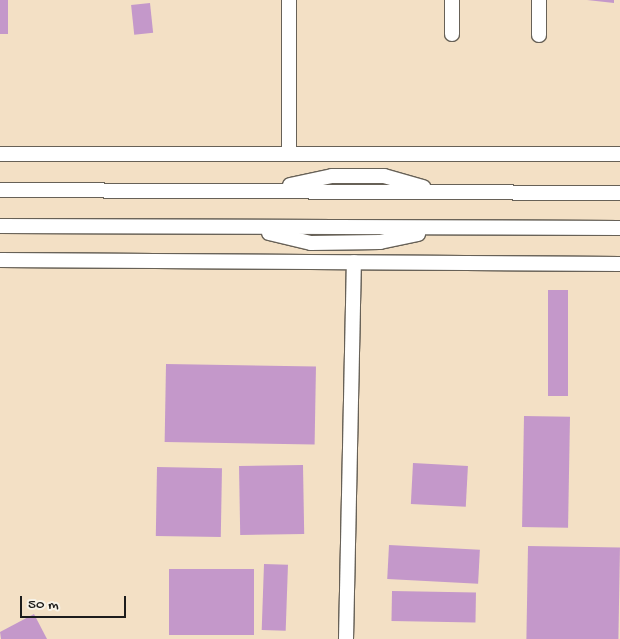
<!DOCTYPE html>
<style>
body{margin:0}
#map{position:relative;width:620px;height:639px;overflow:hidden;background:#f3e0c5;font-family:"Gochi Hand",sans-serif}
div>[style]{position:absolute}
[style*='--x']{left:calc(var(--x)*1px);top:calc(var(--y)*1px);width:calc(var(--w)*1px);rotate:calc(var(--a)*1deg)}
.building>*{inset:0;background:#c498ca;transform-origin:0 0}
.roads{filter:drop-shadow(1px 0 #676157) drop-shadow(-1px 0 #676157) drop-shadow(0 1px #676157) drop-shadow(0 -1px #676157)}
.minor>*{height:14px;margin:-7px;padding:0 7px;transform-origin:7px;border-radius:7px;background:#fff}
span{translate:-50% -50%;white-space:nowrap;text-align:center;line-height:1.15;-webkit-text-stroke:4px #f7f3e8;paint-order:stroke}
.scale{position:absolute;left:20px;top:596px;width:106px;height:22px;box-sizing:border-box;border:2px solid #1c1c1c;border-top:0;padding-left:6px;font-size:15px;line-height:18px;white-space:nowrap;color:#1c1c1c;-webkit-text-stroke:4px #f7f3e8;paint-order:stroke}
</style>
<div id="map">
<div class="building">
<div style="left:0;top:0;width:8px;height:34px"></div>
<div style="clip-path:polygon(587px 0,614px 0,614px 3px)"></div>
<div style="left:150px;top:3px;width:30px;height:19px;rotate:84deg"></div>
<div style="left:548px;top:290px;width:20px;height:106px"></div>
<div style="left:166px;top:364px;width:150px;height:78px;rotate:1deg"></div>
<div style="left:524px;top:416px;width:46px;height:111px;rotate:1deg"></div>
<div style="left:413px;top:463px;width:55px;height:41px;rotate:3deg"></div>
<div style="left:303px;top:465px;width:69px;height:64px;rotate:89deg"></div>
<div style="left:157px;top:467px;width:65px;height:69px;rotate:1deg"></div>
<div style="left:389px;top:545px;width:91px;height:34px;rotate:3deg"></div>
<div style="left:528px;top:546px;width:92px;height:93px;rotate:1deg"></div>
<div style="left:264px;top:564px;width:24px;height:66px;rotate:2deg"></div>
<div style="left:254px;top:569px;width:66px;height:85px;rotate:90deg"></div>
<div style="left:392px;top:591px;width:84px;height:30px;rotate:1deg"></div>
<div style="clip-path:polygon(34px 614px,47px 639px,1px 639px,0 632px)"></div>
</div>
<div class="roads">
<div class="minor">
<div style="--x:452;--y:0;--w:34;--a:90"></div>
<div style="--x:539;--y:0;--w:35;--a:90"></div>
<div style="--x:0;--y:154;--w:620;--a:0"></div>
<div style="--x:289;--y:154;--w:154;--a:-90"></div>
<div style="--x:290;--y:185;--w:43;--a:-12.1"></div>
<div style="--x:332;--y:176;--w:52;--a:0"></div>
<div style="--x:384;--y:176;--w:41;--a:15.8"></div>
<div style="--x:0;--y:190;--w:620;--a:0.28"></div>
<div style="--x:0;--y:226;--w:620;--a:0.18"></div>
<div style="--x:269;--y:233;--w:43;--a:13.4"></div>
<div style="--x:311;--y:243;--w:69;--a:-0.8"></div>
<div style="--x:380;--y:242;--w:39;--a:-12"></div>
<div style="--x:0;--y:260;--w:620;--a:0.37"></div>
<div style="--x:346;--y:639;--w:377;--a:-88.8"></div>
</div>
</div>
<div class="scale">50 m</div>
</div>
